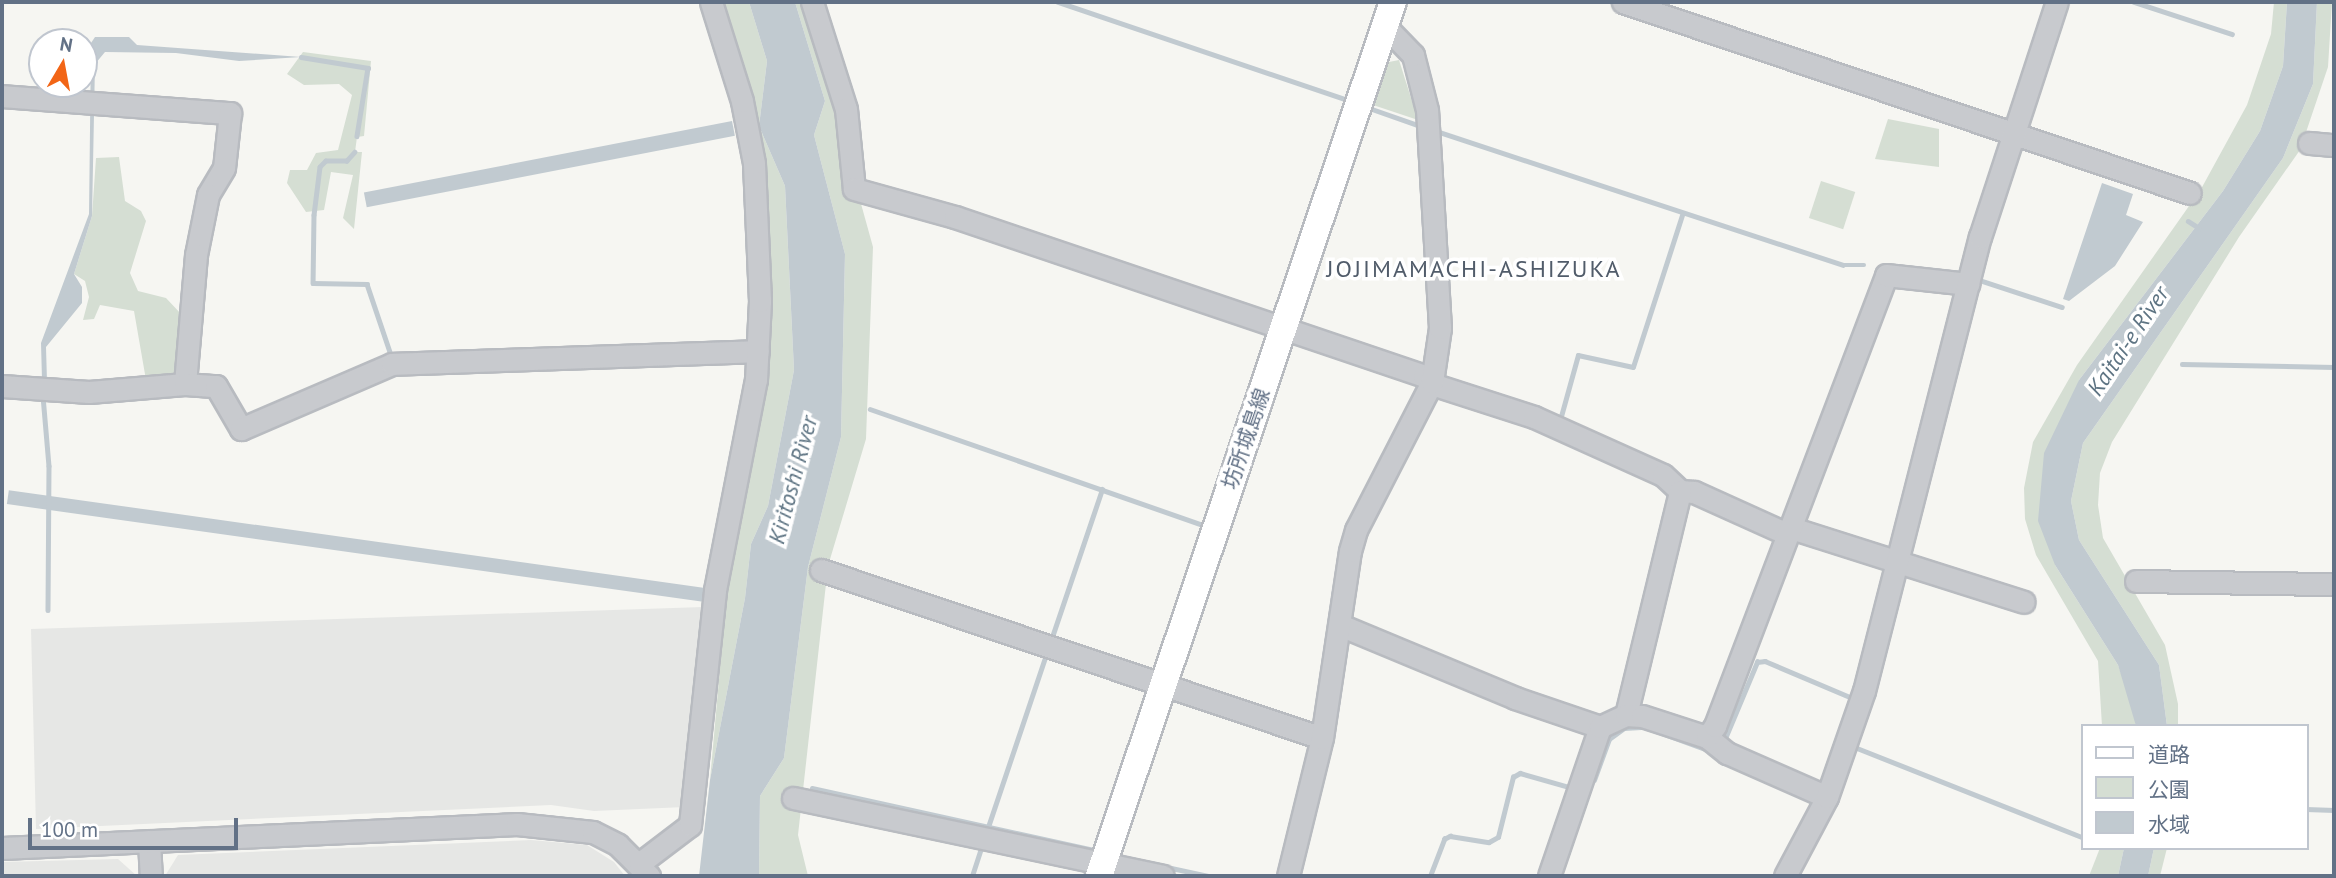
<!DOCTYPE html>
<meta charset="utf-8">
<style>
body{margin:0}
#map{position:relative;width:2336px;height:878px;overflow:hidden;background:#f6f6f2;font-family:"PT Sans","Noto Sans JP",sans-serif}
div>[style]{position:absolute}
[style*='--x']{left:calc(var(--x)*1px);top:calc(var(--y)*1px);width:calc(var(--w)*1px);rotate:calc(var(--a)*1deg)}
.built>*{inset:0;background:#e6e7e5}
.green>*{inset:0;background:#d5ded3;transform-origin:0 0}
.water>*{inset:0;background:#c1cad0;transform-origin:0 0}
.stream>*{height:4.5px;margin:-2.25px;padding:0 2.25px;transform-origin:2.25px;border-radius:2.25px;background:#c1cad0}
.roads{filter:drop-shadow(2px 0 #b8bbc0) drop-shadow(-2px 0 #b8bbc0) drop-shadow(0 2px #b8bbc0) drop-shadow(0 -2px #b8bbc0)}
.minor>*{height:21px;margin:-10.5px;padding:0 10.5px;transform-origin:10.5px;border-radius:10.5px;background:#c8cace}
.major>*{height:26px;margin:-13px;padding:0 13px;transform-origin:13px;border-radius:13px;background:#fff}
span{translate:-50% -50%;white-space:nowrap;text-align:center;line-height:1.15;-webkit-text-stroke:7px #fff;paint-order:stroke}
.street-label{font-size:21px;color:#627186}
.water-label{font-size:23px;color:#5e7483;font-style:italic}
.quarter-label{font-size:24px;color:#515c6a;letter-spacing:2px}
.frame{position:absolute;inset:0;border:4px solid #627186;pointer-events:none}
.legend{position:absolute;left:2081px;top:724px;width:228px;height:126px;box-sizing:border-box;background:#fff;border:2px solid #c0c6cf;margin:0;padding:9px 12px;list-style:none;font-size:21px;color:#627186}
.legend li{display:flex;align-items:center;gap:14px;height:35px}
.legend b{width:35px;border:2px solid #c0c6cf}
.north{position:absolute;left:28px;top:28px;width:70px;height:70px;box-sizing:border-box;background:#fff;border:2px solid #c0c6cf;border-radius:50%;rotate:10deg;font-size:19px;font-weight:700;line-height:28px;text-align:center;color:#627186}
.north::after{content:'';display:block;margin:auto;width:24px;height:32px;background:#f26516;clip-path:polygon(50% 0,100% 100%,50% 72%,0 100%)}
.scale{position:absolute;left:28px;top:818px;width:210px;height:32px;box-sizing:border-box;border:4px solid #627186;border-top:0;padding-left:9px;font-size:21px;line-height:24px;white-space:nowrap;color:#627186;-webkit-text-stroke:5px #fff;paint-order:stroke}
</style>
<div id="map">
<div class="built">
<div style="clip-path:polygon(703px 607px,685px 807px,594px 811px,551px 805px,36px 829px,31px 629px)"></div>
<div style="clip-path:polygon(531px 840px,587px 845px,614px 862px,625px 876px,165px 876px,178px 855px)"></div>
<div style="clip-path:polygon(118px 859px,137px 876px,2px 876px,2px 862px)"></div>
</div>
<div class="green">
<div style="clip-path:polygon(718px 2px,749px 2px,767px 61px,759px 126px,785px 186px,794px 370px,768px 506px,751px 544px,745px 598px,710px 780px,727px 590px,768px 362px,768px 182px,730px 25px)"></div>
<div style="clip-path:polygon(795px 2px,805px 2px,873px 247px,866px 439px,828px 566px,798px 835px,808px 876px,759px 876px,760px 796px,784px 758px,808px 567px,841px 437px,845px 254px,814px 135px,825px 101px)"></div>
<div style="clip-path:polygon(2274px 2px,2287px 2px,2283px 66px,2260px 131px,2223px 191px,2079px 380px,2055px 565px,2118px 665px,2135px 712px,2136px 726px,2102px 726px,2098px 661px,2036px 555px,2025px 519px,2024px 488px,2033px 442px,2077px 365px,2201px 189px,2247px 105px,2271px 34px)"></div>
<div style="clip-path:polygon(2317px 2px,2332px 2px,2328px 67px,2300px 150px,2239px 237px,2112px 442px,2100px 473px,2098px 505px,2103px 538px,2165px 645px,2178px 704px,2178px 726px,2167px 726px,2159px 665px,2079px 540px,2071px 501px,2083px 443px,2283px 158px,2313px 84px)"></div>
<div style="clip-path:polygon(303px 52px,371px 61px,364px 136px,357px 137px,355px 152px,362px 152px,354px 229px,343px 218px,353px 175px,331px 172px,324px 210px,306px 212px,287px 183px,290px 170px,307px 170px,316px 153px,338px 150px,352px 95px,339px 84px,304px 85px,287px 74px)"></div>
<div style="clip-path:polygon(1399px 60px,1418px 120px,1373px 105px,1389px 62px)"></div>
<div style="clip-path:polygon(1888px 119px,1939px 129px,1939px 167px,1875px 159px)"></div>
<div style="clip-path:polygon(119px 157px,125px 201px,141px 211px,146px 221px,130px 273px,138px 291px,166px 298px,182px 315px,178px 377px,146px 380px,134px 311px,100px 305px,94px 319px,83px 320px,89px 297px,85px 281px,74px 274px,92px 216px,96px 158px)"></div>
<div style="left:1821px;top:181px;width:36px;height:39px;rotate:18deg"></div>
<div style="clip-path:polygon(2100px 848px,2124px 848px,2118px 876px,2089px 876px)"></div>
<div style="clip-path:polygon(2154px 848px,2167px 848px,2160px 876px,2148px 876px)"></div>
</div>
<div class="water">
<div style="clip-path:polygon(749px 2px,795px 2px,825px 101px,814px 135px,845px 254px,841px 437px,808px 567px,784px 758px,760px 796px,759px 876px,699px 876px,710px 780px,745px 598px,751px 544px,768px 506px,794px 370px,785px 186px,759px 126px,767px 61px)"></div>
<div style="clip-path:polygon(2287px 2px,2317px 2px,2313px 84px,2283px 158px,2083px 443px,2071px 501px,2079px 540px,2159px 665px,2167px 726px,2136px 726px,2118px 665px,2055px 565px,2038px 521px,2044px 453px,2079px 380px,2223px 191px,2260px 131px,2283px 66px)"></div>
<div style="clip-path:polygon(95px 37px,129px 37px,137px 45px,301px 57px,239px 61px,176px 53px,105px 52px,95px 64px,92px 216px,74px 274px,82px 287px,82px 303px,46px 347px,47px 381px,42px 380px,41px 343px,89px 214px,91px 43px)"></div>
<div style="left:732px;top:121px;width:15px;height:375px;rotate:79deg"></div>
<div style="clip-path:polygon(2102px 183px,2133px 194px,2126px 215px,2143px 222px,2115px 266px,2069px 301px,2063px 299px)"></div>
<div style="left:705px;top:588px;width:14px;height:703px;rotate:98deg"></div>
<div style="clip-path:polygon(2124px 848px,2154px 848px,2148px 876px,2118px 876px)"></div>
</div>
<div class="stream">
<div style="--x:1058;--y:2;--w:302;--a:18.7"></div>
<div style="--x:2134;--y:2;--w:103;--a:18.1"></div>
<div style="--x:301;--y:57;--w:68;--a:9.3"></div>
<div style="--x:368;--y:68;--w:69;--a:99.2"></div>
<div style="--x:1372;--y:109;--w:49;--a:19.2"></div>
<div style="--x:1439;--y:132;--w:425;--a:18.2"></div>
<div style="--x:1843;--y:265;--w:21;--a:0"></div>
<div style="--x:355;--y:152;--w:12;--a:132"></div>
<div style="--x:347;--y:161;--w:21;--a:180"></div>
<div style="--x:326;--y:161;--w:8;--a:135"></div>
<div style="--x:320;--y:167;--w:48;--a:97.1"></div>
<div style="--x:314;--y:215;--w:68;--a:90.8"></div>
<div style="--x:313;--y:283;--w:54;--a:1.1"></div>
<div style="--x:367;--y:284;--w:72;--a:71.3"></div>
<div style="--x:2188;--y:221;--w:13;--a:32"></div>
<div style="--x:1979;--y:280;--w:87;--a:18"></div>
<div style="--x:2182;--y:364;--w:152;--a:1.1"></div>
<div style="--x:43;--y:396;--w:70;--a:85.1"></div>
<div style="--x:49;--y:466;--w:144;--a:90.4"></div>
<div style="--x:870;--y:409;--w:354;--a:19.2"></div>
<div style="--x:1560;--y:420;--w:67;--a:-74.5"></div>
<div style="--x:1578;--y:355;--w:56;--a:12.3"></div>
<div style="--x:1633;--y:367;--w:160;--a:-72.1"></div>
<div style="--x:1051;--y:640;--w:159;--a:-71.3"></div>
<div style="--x:1724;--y:741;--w:86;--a:-67.3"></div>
<div style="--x:1757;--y:662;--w:8;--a:-7"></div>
<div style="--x:1765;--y:661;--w:95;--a:23"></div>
<div style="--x:1857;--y:748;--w:242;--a:21.6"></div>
<div style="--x:1594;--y:780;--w:44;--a:-69.9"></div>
<div style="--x:1609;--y:739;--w:19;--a:-36"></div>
<div style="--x:1624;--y:728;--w:21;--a:-3"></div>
<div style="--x:1645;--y:727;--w:70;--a:20"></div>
<div style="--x:812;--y:788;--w:288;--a:12.4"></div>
<div style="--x:2306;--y:809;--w:28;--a:2"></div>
<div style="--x:988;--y:827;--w:185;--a:-71.4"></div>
<div style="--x:1162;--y:866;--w:48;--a:12"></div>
<div style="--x:972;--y:876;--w:33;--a:-72"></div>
<div style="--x:1430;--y:876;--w:40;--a:-69"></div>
<div style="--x:1444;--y:839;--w:7;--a:-27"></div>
<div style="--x:1450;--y:836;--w:39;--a:9"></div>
<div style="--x:1489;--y:842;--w:10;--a:-29"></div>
<div style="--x:1498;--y:837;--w:62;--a:-76"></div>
<div style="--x:1513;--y:777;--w:8;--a:-30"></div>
<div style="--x:1520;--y:773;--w:51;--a:15.9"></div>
</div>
<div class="roads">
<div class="minor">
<div style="--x:812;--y:2;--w:112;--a:72.4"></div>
<div style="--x:846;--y:109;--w:80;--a:84.3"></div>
<div style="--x:854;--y:189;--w:105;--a:15.5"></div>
<div style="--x:955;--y:217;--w:495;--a:18.7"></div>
<div style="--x:1424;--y:376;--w:17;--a:36"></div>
<div style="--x:1438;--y:386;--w:101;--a:17.9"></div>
<div style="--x:1534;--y:417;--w:141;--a:24.2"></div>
<div style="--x:1663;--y:475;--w:23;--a:43"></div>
<div style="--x:1680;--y:491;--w:14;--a:4"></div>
<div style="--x:1694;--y:492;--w:102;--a:24.3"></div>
<div style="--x:1623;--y:2;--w:598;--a:18.62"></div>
<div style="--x:2;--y:96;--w:229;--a:4.3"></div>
<div style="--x:230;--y:113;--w:55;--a:96.2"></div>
<div style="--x:224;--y:168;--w:31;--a:121"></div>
<div style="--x:208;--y:195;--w:61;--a:101.3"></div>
<div style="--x:196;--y:255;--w:129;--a:94.9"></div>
<div style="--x:2309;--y:143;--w:25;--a:5"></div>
<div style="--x:2;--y:386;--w:87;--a:3.9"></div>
<div style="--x:89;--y:392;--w:96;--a:-4.8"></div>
<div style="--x:185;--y:384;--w:31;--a:4"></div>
<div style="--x:216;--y:386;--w:50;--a:59.8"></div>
<div style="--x:241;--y:429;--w:164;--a:-23.3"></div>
<div style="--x:392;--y:364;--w:366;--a:-2"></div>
<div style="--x:1791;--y:528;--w:244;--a:17.6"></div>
<div style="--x:821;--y:570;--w:528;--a:18.54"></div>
<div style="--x:2136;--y:581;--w:198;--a:0.9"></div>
<div style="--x:1340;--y:625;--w:190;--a:22.6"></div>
<div style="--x:1515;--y:698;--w:90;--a:18.8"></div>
<div style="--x:1626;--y:715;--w:230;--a:-76.4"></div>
<div style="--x:1707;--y:737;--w:26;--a:39"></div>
<div style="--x:1727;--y:753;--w:109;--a:23.7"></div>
<div style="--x:793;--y:798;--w:378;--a:11.9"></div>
<div style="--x:149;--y:841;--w:35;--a:87"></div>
<div style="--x:2;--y:848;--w:516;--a:-2.67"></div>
<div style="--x:517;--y:824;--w:76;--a:6"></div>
<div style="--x:593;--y:832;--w:28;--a:27"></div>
<div style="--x:618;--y:845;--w:44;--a:45"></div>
<div style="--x:640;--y:863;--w:63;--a:-37.2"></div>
<div style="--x:690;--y:825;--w:236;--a:-83.9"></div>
<div style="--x:715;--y:590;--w:214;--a:-79"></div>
<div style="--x:756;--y:380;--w:79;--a:-87.1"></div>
<div style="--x:760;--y:301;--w:138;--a:-92.5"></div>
<div style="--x:754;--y:163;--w:63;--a:-101"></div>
<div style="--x:742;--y:101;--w:104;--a:-107.4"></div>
<div style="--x:1288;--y:876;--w:142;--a:-76.2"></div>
<div style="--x:1322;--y:738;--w:189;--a:-81.5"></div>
<div style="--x:1350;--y:551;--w:22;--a:-74"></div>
<div style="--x:1356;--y:530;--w:166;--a:-62.8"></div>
<div style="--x:1432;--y:382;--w:55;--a:-81.6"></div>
<div style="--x:1440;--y:328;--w:218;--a:-93.4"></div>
<div style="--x:1427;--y:110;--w:57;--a:-104.3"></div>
<div style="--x:1413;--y:55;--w:39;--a:-134"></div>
<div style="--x:1549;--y:876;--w:157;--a:-71.1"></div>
<div style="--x:1600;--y:727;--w:29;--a:-25"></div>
<div style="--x:1626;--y:715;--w:16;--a:4"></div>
<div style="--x:1642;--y:716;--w:68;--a:17.9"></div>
<div style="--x:1707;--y:737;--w:14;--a:-54"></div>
<div style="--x:1715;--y:726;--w:482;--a:-69.2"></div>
<div style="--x:1886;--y:275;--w:83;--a:6.2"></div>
<div style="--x:1785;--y:876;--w:89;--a:-62"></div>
<div style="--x:1827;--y:797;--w:112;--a:-70.8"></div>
<div style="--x:1864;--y:691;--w:469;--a:-75.7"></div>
<div style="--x:1980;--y:237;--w:247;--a:-71.9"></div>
</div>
<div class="major">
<div style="--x:1099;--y:876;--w:922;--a:-71.41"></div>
</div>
</div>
<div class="street-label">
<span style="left:1246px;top:439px;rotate:-71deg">坊所城島線</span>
</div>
<div class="water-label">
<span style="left:2128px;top:341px;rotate:-56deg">Kaitai-e River</span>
<span style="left:793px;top:480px;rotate:-75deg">Kiritoshi River</span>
</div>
<div class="quarter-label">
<span style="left:1474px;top:269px">JOJIMAMACHI-ASHIZUKA</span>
</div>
<div class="frame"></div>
<ul class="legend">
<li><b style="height:9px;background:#fff"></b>道路</li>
<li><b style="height:19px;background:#d5ded3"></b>公園</li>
<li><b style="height:19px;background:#c1cad0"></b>水域</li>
</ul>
<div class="north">N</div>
<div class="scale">100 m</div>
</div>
